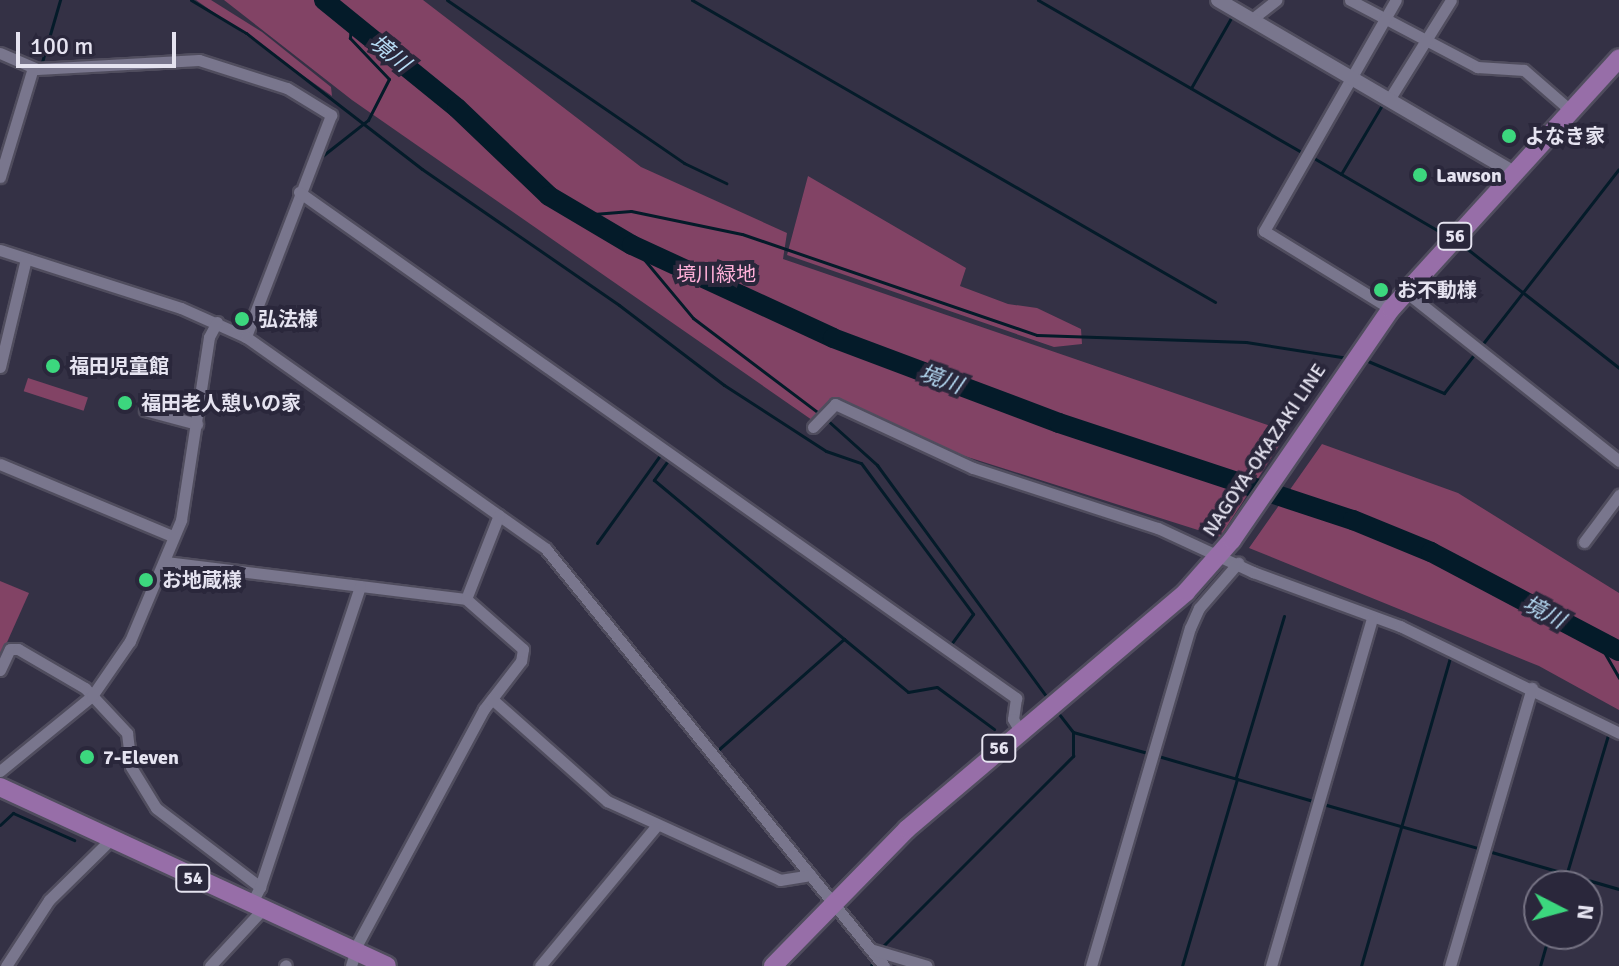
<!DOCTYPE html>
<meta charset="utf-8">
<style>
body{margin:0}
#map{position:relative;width:1619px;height:966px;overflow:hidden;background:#343145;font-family:Signika,"Noto Sans JP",sans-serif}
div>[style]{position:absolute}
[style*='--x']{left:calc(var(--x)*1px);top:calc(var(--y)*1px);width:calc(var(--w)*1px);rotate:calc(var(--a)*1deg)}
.green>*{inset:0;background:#824365;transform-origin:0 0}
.stream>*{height:3px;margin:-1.5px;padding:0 1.5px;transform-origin:1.5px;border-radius:1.5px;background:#041b29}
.river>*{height:20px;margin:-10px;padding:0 10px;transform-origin:10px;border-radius:10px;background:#041b29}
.roads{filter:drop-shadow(2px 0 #504d5e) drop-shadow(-2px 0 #504d5e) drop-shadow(0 2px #504d5e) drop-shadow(0 -2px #504d5e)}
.minor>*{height:11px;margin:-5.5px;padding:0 5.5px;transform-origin:5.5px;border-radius:5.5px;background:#79768d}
.tertiary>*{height:14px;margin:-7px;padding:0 7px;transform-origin:7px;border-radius:7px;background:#79768d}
.primary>*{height:18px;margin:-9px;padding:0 9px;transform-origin:9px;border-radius:9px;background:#976ea8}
.dots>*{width:22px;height:22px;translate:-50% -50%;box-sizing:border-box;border:4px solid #2a273b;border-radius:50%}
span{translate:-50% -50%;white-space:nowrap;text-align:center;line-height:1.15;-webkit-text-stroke:8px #2a273b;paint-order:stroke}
.shield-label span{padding:2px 6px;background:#2a273b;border:2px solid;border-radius:6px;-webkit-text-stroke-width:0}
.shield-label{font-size:18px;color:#e5e3f0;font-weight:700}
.poi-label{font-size:20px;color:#e5e3f0;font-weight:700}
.left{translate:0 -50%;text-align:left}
.park-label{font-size:20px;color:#ffb0d8}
.street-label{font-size:20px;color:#e5e3f0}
.water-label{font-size:22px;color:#b7dcf5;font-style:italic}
.north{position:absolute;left:1523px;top:870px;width:80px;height:80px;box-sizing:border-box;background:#2a273b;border:2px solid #757283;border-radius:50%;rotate:96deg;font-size:22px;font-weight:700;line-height:32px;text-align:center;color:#e5e3f0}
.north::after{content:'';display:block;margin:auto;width:28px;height:36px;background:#3cd77e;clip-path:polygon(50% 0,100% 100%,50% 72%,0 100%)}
.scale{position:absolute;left:16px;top:32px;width:160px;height:36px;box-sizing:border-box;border:4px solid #e5e3f0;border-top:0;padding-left:10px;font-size:24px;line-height:28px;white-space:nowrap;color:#e5e3f0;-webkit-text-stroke:6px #2a273b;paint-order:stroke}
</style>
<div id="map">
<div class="green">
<div style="clip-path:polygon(196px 0,211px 0,262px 32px,331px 87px,332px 96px)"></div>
<div style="clip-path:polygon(224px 0,423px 0,641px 167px,787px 233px,783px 259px,1288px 432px,1220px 537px,955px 453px,833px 397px,812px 420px,352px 100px)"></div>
<div style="clip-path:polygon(808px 176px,966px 268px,960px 286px,1008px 304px,1037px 308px,1081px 329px,1082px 344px,1054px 347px,787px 255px)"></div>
<div style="left:28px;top:378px;width:63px;height:14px;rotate:18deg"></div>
<div style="clip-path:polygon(1322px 444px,1458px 493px,1619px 593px,1619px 710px,1539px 666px,1249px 548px)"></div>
<div style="clip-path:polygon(0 581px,29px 593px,0 658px)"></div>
</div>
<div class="stream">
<div style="--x:191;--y:0;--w:64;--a:31"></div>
<div style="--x:246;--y:33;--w:222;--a:37.7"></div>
<div style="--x:422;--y:169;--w:239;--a:34.6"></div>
<div style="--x:619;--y:305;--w:132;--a:37.3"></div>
<div style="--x:724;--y:385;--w:121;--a:32.9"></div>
<div style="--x:826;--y:451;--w:37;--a:19"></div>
<div style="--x:861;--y:463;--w:188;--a:53.4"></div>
<div style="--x:973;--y:614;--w:37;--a:126"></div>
<div style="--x:447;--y:0;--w:288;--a:34.5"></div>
<div style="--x:684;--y:163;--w:47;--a:25.5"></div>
<div style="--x:692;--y:0;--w:604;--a:30"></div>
<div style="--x:1038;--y:0;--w:308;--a:30"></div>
<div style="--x:42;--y:62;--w:65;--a:-73.8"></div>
<div style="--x:1191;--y:88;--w:83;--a:-60.3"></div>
<div style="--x:321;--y:157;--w:60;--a:-38.2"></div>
<div style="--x:368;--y:120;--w:46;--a:-62.9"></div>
<div style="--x:389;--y:79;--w:57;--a:-133.6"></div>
<div style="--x:350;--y:38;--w:16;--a:-86"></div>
<div style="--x:1312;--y:157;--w:156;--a:30.3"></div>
<div style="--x:1341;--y:174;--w:80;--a:-59.3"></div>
<div style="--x:581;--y:215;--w:50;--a:-4.6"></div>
<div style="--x:631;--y:211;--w:113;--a:11.7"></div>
<div style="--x:742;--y:234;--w:312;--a:18.9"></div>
<div style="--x:1037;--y:335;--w:209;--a:1.9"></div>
<div style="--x:1246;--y:342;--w:103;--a:8.9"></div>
<div style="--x:1461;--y:244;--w:201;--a:38.1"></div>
<div style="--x:632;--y:245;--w:95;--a:50.1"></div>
<div style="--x:693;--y:318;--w:159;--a:37.1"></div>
<div style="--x:1481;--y:346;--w:224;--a:-52.1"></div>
<div style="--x:1363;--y:359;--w:88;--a:22.8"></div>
<div style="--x:1444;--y:393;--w:52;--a:-52"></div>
<div style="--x:826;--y:419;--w:69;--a:42"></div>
<div style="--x:877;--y:465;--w:291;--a:53.8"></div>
<div style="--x:669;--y:459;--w:26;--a:126"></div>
<div style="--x:654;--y:480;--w:248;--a:39.9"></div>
<div style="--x:844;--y:639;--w:83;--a:39.6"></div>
<div style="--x:908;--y:692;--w:29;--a:-10"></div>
<div style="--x:937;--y:687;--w:71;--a:36.4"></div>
<div style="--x:597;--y:543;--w:110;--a:-54.3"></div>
<div style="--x:1596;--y:638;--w:46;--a:60.1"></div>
<div style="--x:1073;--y:732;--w:81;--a:15.8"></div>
<div style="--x:718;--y:750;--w:168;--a:-41.4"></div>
<div style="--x:1158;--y:756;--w:165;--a:16.2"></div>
<div style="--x:1236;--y:777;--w:168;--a:-73.4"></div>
<div style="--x:1323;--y:804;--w:164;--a:15.9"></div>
<div style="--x:0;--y:825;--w:18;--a:-43"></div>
<div style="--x:13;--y:813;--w:67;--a:23.9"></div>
<div style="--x:1488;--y:851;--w:136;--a:16.2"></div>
<div style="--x:1563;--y:886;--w:161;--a:-73.4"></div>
<div style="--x:881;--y:948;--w:272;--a:-45"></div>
<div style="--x:1073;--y:756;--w:24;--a:-90"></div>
<div style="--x:1073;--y:732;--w:28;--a:-128"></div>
<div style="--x:871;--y:966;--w:9;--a:-72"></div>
<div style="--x:1182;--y:966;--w:195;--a:-73.6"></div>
<div style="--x:1361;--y:966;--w:325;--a:-73.9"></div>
<div style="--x:1540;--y:966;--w:33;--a:-74"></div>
</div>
<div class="river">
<div style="--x:324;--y:0;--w:171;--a:39.1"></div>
<div style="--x:457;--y:108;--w:127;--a:43.7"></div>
<div style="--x:549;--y:196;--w:96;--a:30.6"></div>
<div style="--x:632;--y:245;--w:221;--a:24.8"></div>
<div style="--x:833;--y:338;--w:241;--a:20.6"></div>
<div style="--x:1059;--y:423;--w:310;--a:18.3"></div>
<div style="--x:1353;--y:520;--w:84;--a:22.3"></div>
<div style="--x:1431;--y:552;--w:212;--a:27.8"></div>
</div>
<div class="roads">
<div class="minor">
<div style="--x:1350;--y:0;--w:144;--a:27.8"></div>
<div style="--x:1477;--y:67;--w:47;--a:3.7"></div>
<div style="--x:1524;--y:70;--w:61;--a:41"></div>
<div style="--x:1252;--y:19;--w:31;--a:-38"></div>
<div style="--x:0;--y:53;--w:40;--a:23.4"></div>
<div style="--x:37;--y:69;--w:162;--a:-3.2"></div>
<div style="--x:199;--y:60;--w:92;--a:17.7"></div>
<div style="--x:287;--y:88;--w:52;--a:31.5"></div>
<div style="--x:331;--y:115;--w:238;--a:111"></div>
<div style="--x:1390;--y:98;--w:115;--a:-58.1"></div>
<div style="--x:0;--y:177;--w:114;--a:-73.2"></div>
<div style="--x:299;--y:192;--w:878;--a:35.21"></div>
<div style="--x:1016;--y:698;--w:21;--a:98"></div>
<div style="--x:1013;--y:719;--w:14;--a:60"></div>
<div style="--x:0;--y:250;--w:190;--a:17.8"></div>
<div style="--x:181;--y:308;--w:71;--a:24"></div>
<div style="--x:246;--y:337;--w:367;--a:35.2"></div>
<div style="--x:546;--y:549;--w:537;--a:50.97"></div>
<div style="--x:1406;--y:292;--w:272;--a:38.4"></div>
<div style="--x:1391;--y:309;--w:149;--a:-148.4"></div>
<div style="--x:1264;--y:231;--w:266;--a:-60.3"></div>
<div style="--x:0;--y:367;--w:111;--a:-76.5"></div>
<div style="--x:145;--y:410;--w:54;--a:15.1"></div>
<div style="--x:813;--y:427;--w:32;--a:-46"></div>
<div style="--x:835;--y:404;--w:152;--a:24.9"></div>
<div style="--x:973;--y:468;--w:194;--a:18"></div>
<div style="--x:1158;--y:528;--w:105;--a:24.9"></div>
<div style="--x:1253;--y:572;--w:157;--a:20.2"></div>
<div style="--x:1400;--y:626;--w:244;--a:26"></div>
<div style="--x:0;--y:464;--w:186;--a:22.7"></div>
<div style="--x:1584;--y:542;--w:59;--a:-53.3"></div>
<div style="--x:165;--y:562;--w:303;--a:7"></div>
<div style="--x:466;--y:599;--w:76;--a:41.3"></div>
<div style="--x:523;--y:649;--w:12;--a:99"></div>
<div style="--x:521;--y:661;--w:61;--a:127.6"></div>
<div style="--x:484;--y:709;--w:266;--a:118.3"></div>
<div style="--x:358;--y:943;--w:24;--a:107"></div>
<div style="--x:466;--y:599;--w:90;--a:-68.6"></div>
<div style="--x:0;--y:670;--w:23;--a:-65"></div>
<div style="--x:10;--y:649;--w:8;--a:0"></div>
<div style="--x:18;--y:649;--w:78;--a:30.2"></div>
<div style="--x:85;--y:688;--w:62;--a:47"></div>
<div style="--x:127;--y:733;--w:34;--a:83"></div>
<div style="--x:131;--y:767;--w:48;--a:58.6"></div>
<div style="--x:156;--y:808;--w:131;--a:37.2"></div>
<div style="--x:260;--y:887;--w:20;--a:117"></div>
<div style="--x:492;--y:699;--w:154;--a:41.6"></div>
<div style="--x:607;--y:801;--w:190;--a:24.5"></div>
<div style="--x:780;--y:880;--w:31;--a:-9"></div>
<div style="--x:0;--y:771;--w:119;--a:-39.2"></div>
<div style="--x:92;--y:696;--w:67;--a:-55.4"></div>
<div style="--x:130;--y:641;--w:131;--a:-67.1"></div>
<div style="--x:181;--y:520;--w:185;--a:-81.3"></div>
<div style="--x:209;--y:337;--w:17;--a:-62"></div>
<div style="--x:260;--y:887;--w:317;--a:-71.6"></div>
<div style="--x:870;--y:949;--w:59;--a:16.6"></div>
<div style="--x:6;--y:966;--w:79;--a:-56.9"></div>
<div style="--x:49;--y:900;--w:87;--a:-44.5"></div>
<div style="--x:210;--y:966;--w:76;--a:-47.1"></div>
<div style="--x:285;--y:966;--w:1;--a:-45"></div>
<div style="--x:540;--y:966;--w:183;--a:-50.3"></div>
<div style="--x:1091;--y:966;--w:352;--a:-73.7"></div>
<div style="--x:1190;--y:628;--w:22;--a:-66"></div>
<div style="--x:1199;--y:608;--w:60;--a:-49.1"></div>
<div style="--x:1271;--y:966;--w:362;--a:-73.8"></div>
<div style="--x:1450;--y:966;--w:290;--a:-73.6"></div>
</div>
<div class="tertiary">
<div style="--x:1218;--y:0;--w:343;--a:30.3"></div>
</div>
<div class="primary">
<div style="--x:0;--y:787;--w:426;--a:24.8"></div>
<div style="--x:773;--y:966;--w:192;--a:-45.6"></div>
<div style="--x:907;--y:829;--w:366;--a:-40.3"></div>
<div style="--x:1186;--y:592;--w:69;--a:-48.5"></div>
<div style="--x:1232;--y:540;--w:280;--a:-55.5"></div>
<div style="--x:1391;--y:309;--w:339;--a:-47.7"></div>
</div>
</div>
<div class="dots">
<div style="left:1509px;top:136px;background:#3cd77e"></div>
<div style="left:1420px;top:175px;background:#3cd77e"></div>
<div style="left:1381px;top:290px;background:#3cd77e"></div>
<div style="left:242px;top:319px;background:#3cd77e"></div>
<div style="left:53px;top:366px;background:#3cd77e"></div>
<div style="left:125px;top:403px;background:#3cd77e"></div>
<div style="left:146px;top:580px;background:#3cd77e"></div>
<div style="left:87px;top:757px;background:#3cd77e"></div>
</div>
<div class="shield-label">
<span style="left:1455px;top:236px">56</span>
<span style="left:999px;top:748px">56</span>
<span style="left:193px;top:878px">54</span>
</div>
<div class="poi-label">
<span class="left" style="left:1525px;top:136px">よなき家</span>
<span class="left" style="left:1436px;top:175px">Lawson</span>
<span class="left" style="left:1397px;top:290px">お不動様</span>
<span class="left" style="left:258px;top:319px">弘法様</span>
<span class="left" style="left:69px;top:366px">福田児童館</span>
<span class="left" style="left:141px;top:403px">福田老人憩いの家</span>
<span class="left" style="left:162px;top:580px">お地蔵様</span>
<span class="left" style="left:103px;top:757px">7-Eleven</span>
</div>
<div class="park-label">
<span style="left:716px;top:274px">境川緑地</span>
</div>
<div class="street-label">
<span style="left:1264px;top:450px;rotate:-56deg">NAGOYA-OKAZAKI LINE</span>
</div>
<div class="water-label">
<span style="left:390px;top:53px;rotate:39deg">境川</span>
<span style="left:941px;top:379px;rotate:20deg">境川</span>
<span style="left:1544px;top:612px;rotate:28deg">境川</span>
</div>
<div class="north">N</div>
<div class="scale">100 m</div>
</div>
